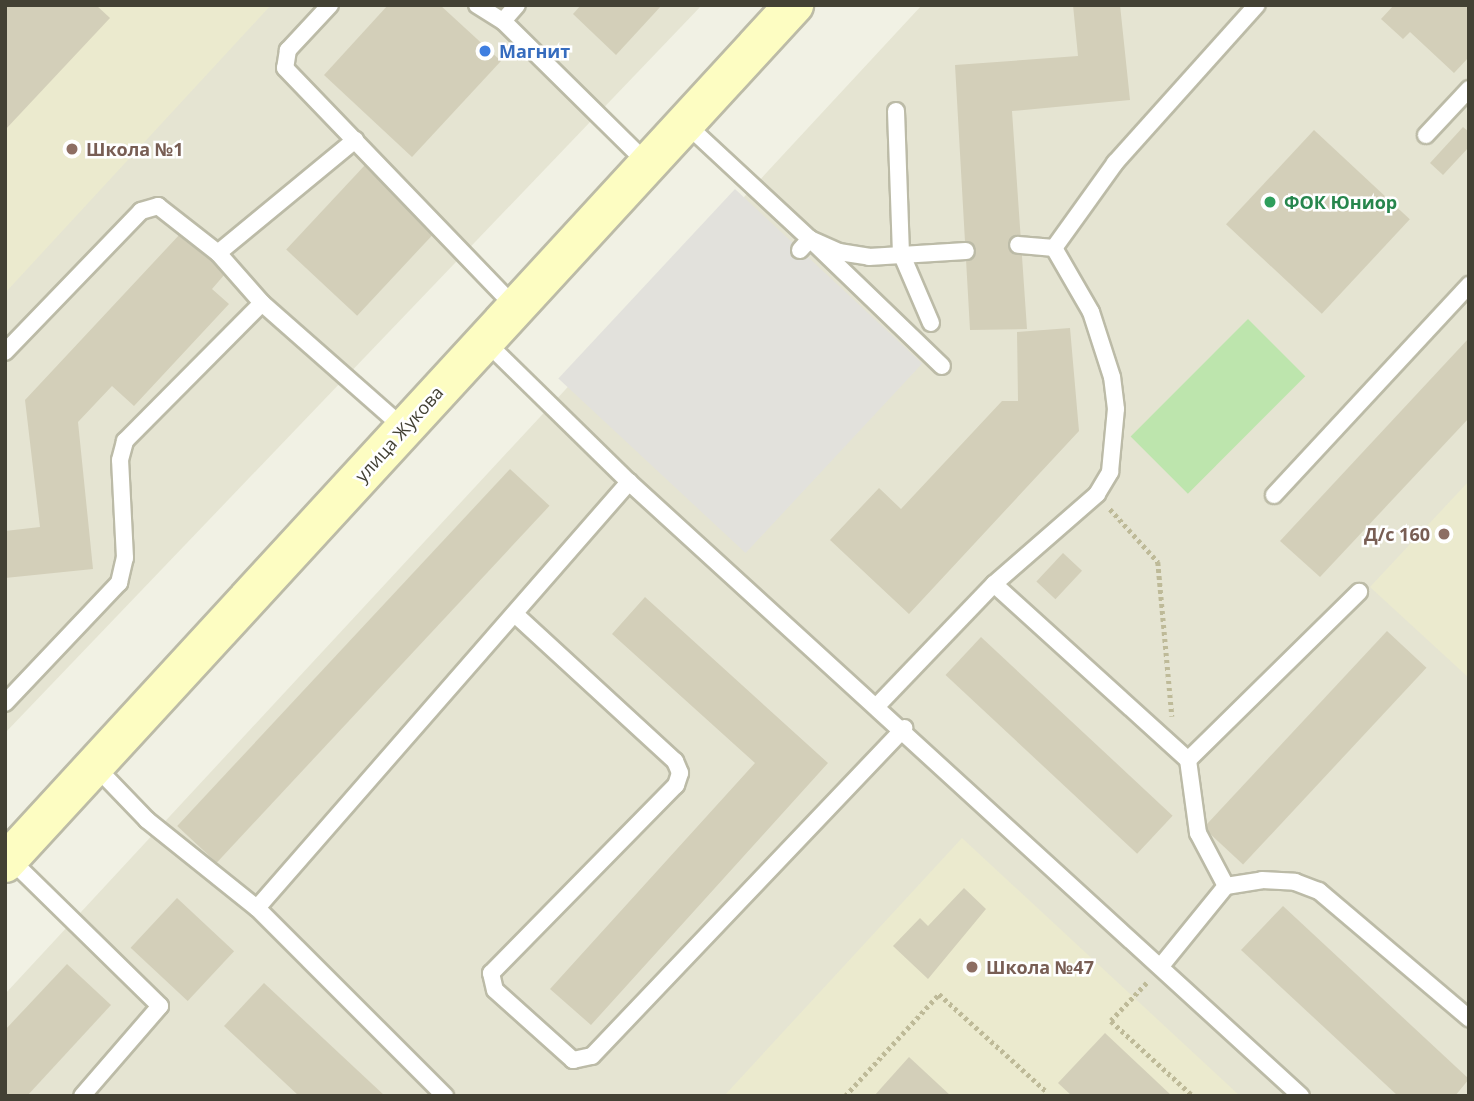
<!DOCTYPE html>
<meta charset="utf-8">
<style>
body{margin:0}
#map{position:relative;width:1474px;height:1101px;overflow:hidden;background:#f1f1e4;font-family:"Open Sans",sans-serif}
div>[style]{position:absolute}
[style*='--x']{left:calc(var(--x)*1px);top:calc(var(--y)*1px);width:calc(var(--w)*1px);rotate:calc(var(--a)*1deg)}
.residential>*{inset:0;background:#e5e4d2}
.education>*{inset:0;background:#ebeace}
.green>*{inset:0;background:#bde5ad;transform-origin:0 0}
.parking>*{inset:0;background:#e2e1dc;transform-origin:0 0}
.building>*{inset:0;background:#d3cfb9;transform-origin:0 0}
.path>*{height:4.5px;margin-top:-2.25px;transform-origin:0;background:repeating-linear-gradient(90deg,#beba98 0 3.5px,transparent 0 7px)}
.roads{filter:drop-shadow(2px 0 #bcbba7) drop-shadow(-2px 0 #bcbba7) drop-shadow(0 2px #bcbba7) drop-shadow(0 -2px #bcbba7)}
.lane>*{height:16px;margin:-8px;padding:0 8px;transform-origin:8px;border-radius:8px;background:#fff}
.secondary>*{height:38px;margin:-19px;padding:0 19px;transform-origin:19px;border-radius:19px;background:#fdfdc2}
.dots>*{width:19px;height:19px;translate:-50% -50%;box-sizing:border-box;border:4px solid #fff;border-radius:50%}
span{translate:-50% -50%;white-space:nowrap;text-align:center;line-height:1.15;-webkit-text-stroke:5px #fff;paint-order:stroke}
.shop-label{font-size:18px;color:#366cbe;font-weight:700}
.left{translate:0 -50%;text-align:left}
.education-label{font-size:18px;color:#785e54;font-weight:700}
.right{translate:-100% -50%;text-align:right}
.leisure-label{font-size:18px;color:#27864d;font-weight:700}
.street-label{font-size:18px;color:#434134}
.frame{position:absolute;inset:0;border:7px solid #434134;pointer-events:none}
</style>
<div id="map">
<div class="residential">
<div style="clip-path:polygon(5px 5px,702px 5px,5px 733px)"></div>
<div style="clip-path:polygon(922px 5px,1469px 5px,1469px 1096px,5px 1096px,5px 994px)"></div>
</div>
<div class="education">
<div style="clip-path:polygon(5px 5px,271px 5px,5px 293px)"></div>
<div style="clip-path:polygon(1469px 481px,1469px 678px,1370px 587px)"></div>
<div style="clip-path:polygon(962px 838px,1240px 1096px,724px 1096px)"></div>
</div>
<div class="green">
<div style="left:1248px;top:319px;width:81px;height:166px;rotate:45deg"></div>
</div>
<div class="parking">
<div style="left:735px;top:189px;width:256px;height:259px;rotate:43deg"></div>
</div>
<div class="building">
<div style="clip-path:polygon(7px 5px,96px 5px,110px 18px,5px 130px)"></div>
<div style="clip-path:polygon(388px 5px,440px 5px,501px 61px,412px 157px,324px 75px)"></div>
<div style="clip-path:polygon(581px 5px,662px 5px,616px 55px,573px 14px)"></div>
<div style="clip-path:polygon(1073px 5px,1120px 5px,1130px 100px,1012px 111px,1027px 329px,970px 330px,955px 65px,1078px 56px)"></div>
<div style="clip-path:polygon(1394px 5px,1469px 5px,1469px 57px,1454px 73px,1410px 32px,1403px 39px,1381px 19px)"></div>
<div style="clip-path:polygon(1463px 127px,1469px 132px,1469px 147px,1443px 175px,1430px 163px)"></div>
<div style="left:1314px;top:130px;width:131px;height:129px;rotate:43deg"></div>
<div style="left:366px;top:164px;width:97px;height:117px;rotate:43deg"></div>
<div style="clip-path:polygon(181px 233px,225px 274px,212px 289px,229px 304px,134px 406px,112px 386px,78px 422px,93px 569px,5px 578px,5px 531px,40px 527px,25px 400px)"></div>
<div style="clip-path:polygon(1070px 328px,1079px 431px,909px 614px,830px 540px,879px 488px,901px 509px,1002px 401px,1018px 401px,1017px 332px)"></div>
<div style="clip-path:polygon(1469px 338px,1469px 418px,1320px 577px,1280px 541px)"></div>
<div style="left:510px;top:469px;width:54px;height:488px;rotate:43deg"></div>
<div style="left:1063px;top:553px;width:26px;height:39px;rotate:43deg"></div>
<div style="clip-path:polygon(645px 597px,828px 763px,591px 1025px,550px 989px,755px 763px,612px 634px)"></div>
<div style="left:1387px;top:631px;width:54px;height:269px;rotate:43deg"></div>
<div style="left:981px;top:637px;width:262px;height:52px;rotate:43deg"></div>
<div style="clip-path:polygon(964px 888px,986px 909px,928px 979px,893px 946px,920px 918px,928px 926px)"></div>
<div style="left:177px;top:898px;width:78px;height:68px;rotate:43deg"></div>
<div style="clip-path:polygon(1283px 906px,1469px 1079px,1455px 1096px,1398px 1096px,1241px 950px)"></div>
<div style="clip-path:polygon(67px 964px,111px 1005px,27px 1096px,5px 1096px,5px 1030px)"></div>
<div style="clip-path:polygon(264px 983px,385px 1096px,299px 1096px,224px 1026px)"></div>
<div style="clip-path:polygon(1105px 1033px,1172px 1096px,1072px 1096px,1058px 1083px)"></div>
<div style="clip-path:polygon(909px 1057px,951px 1096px,874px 1096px)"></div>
</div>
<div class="path">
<div style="--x:1110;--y:509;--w:72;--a:47.8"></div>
<div style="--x:1158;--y:562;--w:155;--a:84.8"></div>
<div style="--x:1147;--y:983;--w:52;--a:133.5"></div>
<div style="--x:1111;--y:1021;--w:111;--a:42.4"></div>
<div style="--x:845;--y:1096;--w:139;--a:-47.3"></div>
<div style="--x:939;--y:994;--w:146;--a:42.2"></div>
</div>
<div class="roads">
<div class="lane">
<div style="--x:330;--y:5;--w:62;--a:133"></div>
<div style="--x:288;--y:50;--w:18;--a:99"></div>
<div style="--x:285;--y:68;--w:330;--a:46.1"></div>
<div style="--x:477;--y:5;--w:31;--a:32"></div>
<div style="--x:503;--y:21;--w:205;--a:44.6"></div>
<div style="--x:503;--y:21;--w:21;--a:-49"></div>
<div style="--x:896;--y:111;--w:142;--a:88"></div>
<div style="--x:901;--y:253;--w:76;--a:66.8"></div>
<div style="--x:685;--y:123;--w:171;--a:42.9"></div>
<div style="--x:810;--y:239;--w:32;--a:24"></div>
<div style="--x:839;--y:252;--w:30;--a:9"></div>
<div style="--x:869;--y:257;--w:97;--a:-3.5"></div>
<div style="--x:1426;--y:135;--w:63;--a:-46.9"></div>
<div style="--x:1054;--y:248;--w:105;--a:-54.3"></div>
<div style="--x:1115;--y:163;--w:212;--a:-48.1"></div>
<div style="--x:800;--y:250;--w:15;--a:-48"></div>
<div style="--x:810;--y:239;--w:183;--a:43.9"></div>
<div style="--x:218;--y:253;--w:178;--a:-39.5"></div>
<div style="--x:484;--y:340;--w:203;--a:44.4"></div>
<div style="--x:629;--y:482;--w:910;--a:42.42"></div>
<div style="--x:5;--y:352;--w:196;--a:-46"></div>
<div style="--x:141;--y:211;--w:18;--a:-16"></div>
<div style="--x:158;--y:206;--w:76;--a:38.1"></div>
<div style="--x:218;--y:253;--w:67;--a:48.7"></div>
<div style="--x:262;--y:303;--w:189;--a:41.4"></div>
<div style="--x:1274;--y:495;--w:287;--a:-47.1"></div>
<div style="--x:994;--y:584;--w:262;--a:42.2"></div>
<div style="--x:1188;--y:760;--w:240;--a:-44.5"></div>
<div style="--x:516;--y:615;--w:216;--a:42.6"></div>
<div style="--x:675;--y:761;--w:13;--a:67"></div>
<div style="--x:680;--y:773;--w:13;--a:108"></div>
<div style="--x:676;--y:785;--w:264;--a:134.5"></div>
<div style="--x:491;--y:973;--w:17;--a:77"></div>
<div style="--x:495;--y:990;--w:105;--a:41.9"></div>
<div style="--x:573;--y:1060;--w:19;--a:-12"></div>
<div style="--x:592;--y:1056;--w:453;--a:-46.4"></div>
<div style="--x:5;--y:703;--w:166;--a:-46.5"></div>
<div style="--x:119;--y:583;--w:26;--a:-77"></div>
<div style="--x:125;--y:558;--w:98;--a:-92.9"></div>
<div style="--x:120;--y:460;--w:20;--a:-75"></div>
<div style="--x:125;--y:441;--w:194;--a:-45.2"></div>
<div style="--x:876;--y:707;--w:170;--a:-46.2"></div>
<div style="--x:994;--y:584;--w:137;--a:-41.1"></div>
<div style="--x:1097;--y:494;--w:26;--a:-59"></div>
<div style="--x:1110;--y:472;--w:63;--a:-84.6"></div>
<div style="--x:1116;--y:409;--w:32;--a:-97"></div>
<div style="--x:1112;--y:377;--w:68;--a:-107.9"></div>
<div style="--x:1091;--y:312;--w:74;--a:-120"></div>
<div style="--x:1054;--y:248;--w:36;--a:-175"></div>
<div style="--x:1188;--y:760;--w:74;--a:82.2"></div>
<div style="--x:1198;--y:833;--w:60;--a:62.2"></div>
<div style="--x:96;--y:767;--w:74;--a:46.1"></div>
<div style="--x:147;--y:820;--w:141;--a:38.7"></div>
<div style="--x:257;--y:908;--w:266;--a:45"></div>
<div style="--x:10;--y:859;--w:210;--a:44.4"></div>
<div style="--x:160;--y:1006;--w:119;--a:130.9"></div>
<div style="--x:257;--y:908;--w:566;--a:-48.87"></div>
<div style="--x:1161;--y:966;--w:103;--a:-50.9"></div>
<div style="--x:1226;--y:886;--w:36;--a:-9"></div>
<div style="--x:1262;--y:880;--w:33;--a:3"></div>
<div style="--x:1295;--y:882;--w:26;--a:21"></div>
<div style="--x:1319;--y:891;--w:197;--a:40.3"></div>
</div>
<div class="secondary">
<div style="--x:5;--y:863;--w:1166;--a:-47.4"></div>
</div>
</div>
<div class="dots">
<div style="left:485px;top:51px;background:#3f7fe0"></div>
<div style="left:72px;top:149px;background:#8d6e63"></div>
<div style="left:1270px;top:202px;background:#2e9e5b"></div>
<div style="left:1444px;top:534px;background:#8d6e63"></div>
<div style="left:972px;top:967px;background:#8d6e63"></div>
</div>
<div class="shop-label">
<span class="left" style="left:499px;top:51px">Магнит</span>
</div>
<div class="education-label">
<span class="left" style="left:86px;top:149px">Школа №1</span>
<span class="right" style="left:1430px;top:534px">Д/с 160</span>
<span class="left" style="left:986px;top:967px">Школа №47</span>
</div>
<div class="leisure-label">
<span class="left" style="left:1284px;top:202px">ФОК Юниор</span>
</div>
<div class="street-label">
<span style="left:399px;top:434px;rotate:-48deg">улица Жукова</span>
</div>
<div class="frame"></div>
</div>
